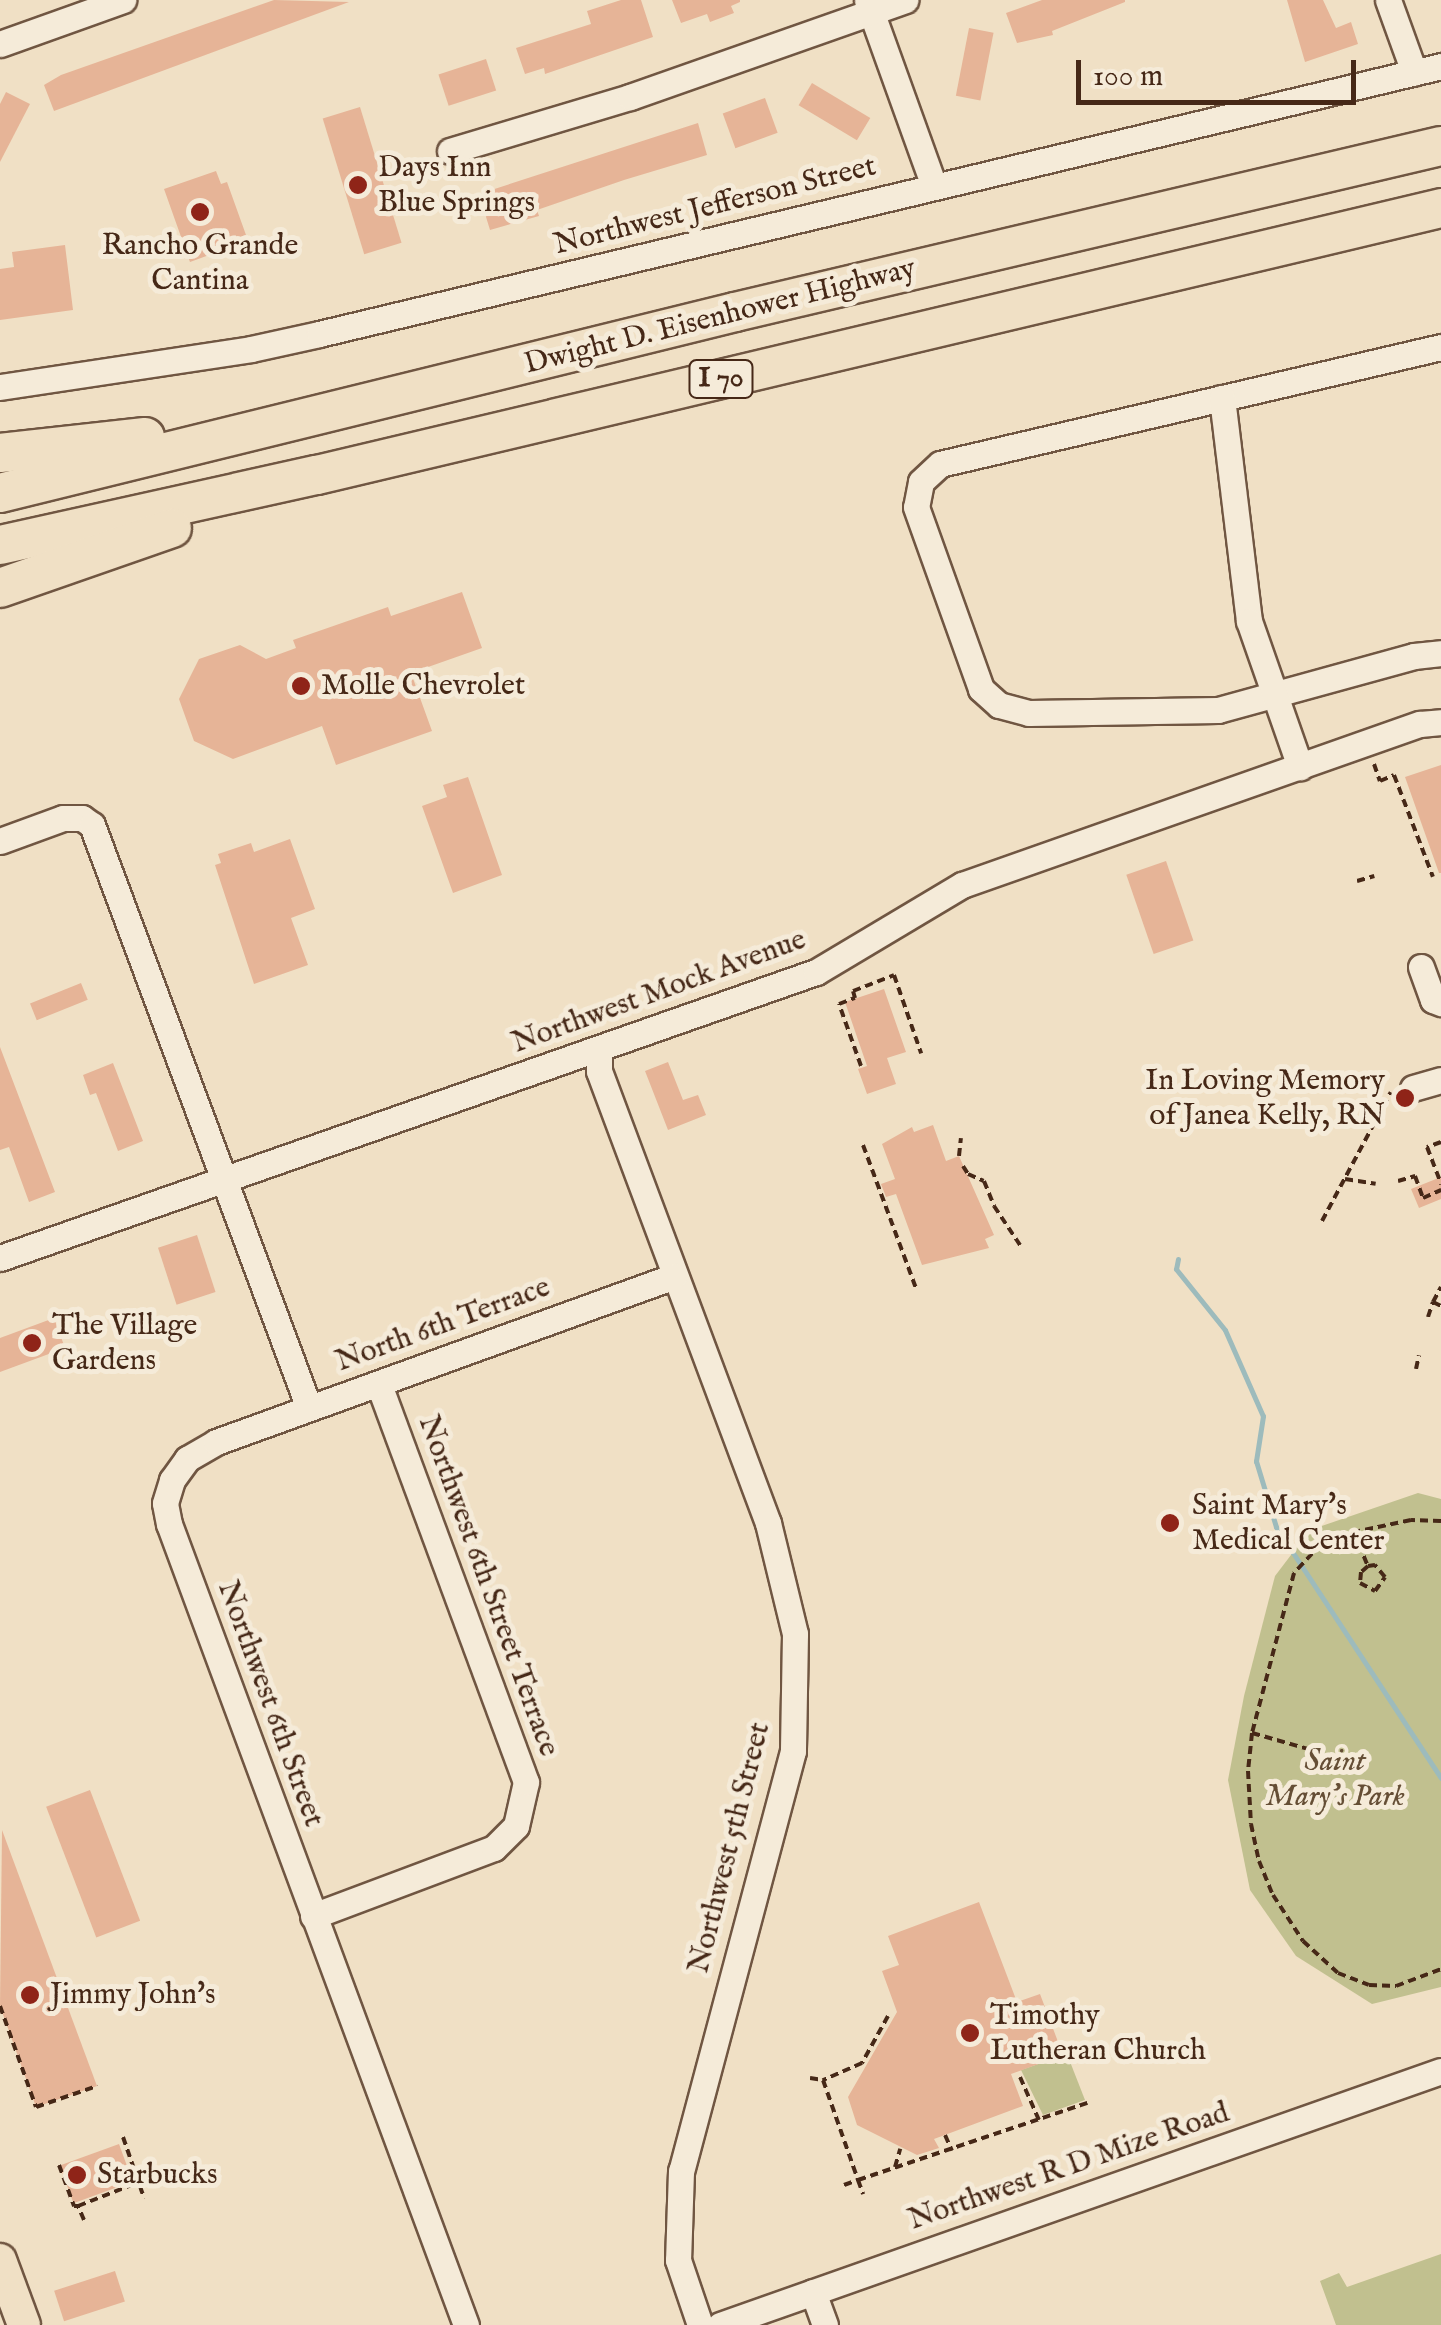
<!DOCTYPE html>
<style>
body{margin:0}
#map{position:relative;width:1441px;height:2325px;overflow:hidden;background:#f0e0c5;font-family:"IM FELL English",serif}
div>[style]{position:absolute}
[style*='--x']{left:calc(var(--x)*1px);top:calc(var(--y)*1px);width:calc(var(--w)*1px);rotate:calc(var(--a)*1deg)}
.green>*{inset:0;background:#c1c08f}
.stream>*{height:5px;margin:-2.5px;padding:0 2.5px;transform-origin:2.5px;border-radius:2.5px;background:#9dbbbc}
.building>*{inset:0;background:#e6b497;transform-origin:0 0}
.path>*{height:4px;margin-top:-2px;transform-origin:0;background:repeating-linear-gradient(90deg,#462817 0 8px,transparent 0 13px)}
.roads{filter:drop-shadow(2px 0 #705642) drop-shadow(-2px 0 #705642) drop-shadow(0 2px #705642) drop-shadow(0 -2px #705642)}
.minor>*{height:25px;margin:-12.5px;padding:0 12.5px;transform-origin:12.5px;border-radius:12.5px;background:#f5ebd9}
.major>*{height:32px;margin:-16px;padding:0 16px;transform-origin:16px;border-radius:16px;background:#f0e0c5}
.highway>*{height:38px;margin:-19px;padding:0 19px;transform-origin:19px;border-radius:19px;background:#f0e0c5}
.dots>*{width:28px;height:28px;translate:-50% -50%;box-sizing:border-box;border:5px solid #f5ebd9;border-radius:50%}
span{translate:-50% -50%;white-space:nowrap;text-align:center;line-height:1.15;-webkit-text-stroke:10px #f5ebd9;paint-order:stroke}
.shield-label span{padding:2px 8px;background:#f5ebd9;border:2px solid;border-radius:8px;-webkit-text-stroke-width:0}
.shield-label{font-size:28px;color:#462817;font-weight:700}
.poi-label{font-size:30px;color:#462817}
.left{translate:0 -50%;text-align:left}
.right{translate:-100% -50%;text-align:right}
.street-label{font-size:30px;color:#462817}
.park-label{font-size:30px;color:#654e35;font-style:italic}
.scale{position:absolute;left:1076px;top:60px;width:280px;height:45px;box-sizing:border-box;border:5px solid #462817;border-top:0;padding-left:12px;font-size:30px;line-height:35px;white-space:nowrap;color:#462817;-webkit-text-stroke:8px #f5ebd9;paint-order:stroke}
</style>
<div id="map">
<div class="green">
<div style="clip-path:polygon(1418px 1493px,1441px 1499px,1441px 1987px,1372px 2004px,1296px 1956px,1250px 1890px,1228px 1780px,1244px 1696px,1275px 1576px,1310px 1530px)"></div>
<div style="clip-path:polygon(1067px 2054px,1085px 2100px,1043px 2115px,1021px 2070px)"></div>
<div style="clip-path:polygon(1441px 2254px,1441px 2325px,1336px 2325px,1320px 2281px,1339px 2273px,1347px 2287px)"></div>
</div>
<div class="stream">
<div style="--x:1178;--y:1259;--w:10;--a:101"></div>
<div style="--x:1176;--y:1269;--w:78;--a:51.2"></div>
<div style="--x:1225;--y:1330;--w:94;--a:66.2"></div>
<div style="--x:1263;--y:1416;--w:46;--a:98.8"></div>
<div style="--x:1256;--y:1461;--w:69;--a:73.1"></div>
<div style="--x:1276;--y:1527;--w:300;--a:56.7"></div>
</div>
<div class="building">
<div style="clip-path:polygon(274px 0,349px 2px,54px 111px,44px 85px,61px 75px)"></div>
<div style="clip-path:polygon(621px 0,641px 0,653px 37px,545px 74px,544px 68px,525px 74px,516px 48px,591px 24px,587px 11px)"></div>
<div style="clip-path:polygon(672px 0,740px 0,740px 2px,731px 6px,734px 13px,710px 22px,707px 14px,681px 23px)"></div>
<div style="clip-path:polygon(1042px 0,1125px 0,1125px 2px,1052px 31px,1053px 35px,1017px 43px,1006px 13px)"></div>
<div style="clip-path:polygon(1287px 0,1323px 0,1336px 28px,1351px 22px,1358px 44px,1305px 62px)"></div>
<div style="left:969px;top:28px;width:25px;height:69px;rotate:11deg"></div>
<div style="left:486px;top:59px;width:33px;height:50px;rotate:72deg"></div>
<div style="left:812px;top:83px;width:68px;height:26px;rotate:31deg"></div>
<div style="clip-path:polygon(6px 92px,30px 104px,0 162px,0 104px)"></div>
<div style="left:765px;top:98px;width:37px;height:45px;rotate:70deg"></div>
<div style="left:360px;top:107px;width:142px;height:39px;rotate:73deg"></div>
<div style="clip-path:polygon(698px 123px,707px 155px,624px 180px,537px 210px,539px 216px,490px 230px,479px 194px)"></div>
<div style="clip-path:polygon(216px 171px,221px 184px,227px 182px,246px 235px,240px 237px,242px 243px,190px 262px,164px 189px)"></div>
<div style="clip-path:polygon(65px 245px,73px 310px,0 320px,0 269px,14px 267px,12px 252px)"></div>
<div style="clip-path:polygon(462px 592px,482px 648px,411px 673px,432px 731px,336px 765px,322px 726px,233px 759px,194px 741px,179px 699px,199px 659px,240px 645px,266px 659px,296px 648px,293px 640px,388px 607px,391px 616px)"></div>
<div style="clip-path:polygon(1441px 765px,1441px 873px,1439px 873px,1405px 777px)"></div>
<div style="clip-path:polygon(468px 777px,502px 875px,453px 893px,422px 806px,447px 797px,443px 785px)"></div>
<div style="clip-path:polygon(290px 839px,315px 909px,291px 918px,308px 965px,254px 984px,215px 865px,221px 863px,218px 854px,251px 843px,254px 852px)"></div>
<div style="left:1166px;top:861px;width:84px;height:42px;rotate:71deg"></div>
<div style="left:81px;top:983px;width:18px;height:55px;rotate:68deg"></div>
<div style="clip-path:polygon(884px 989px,906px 1052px,887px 1058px,896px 1084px,867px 1094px,858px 1069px,867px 1066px,845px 1002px)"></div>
<div style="clip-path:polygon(0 1047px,55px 1192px,29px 1202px,9px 1147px,0 1150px)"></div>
<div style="clip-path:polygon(668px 1062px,683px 1100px,698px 1095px,706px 1115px,668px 1130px,645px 1071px)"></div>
<div style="clip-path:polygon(113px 1063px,143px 1141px,118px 1151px,96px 1093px,90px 1095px,83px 1075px)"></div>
<div style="clip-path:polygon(933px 1125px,946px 1161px,959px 1156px,994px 1235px,985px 1239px,989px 1248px,922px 1265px,896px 1194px,886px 1197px,881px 1184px,895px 1179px,882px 1144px,912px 1127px,914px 1132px)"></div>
<div style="clip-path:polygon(1441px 1177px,1441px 1199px,1419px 1208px,1411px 1189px)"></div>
<div style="left:197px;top:1235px;width:60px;height:41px;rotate:72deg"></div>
<div style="clip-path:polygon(54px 1318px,65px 1348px,0 1372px,0 1338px)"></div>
<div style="left:90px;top:1790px;width:140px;height:47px;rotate:69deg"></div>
<div style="clip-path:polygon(2px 1830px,97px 2086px,36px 2107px,0 2006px)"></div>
<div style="clip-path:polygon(979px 1902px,1017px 2002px,1040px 1994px,1063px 2055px,1011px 2074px,1023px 2106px,934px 2139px,939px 2148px,917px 2155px,857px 2125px,848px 2097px,897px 2012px,882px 1971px,899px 1965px,888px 1936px)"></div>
<div style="left:119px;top:2144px;width:40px;height:63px;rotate:70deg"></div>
<div style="left:115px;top:2271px;width:32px;height:64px;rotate:72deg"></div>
</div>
<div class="path">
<div style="--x:1374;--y:764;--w:18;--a:71"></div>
<div style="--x:1380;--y:781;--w:15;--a:-23"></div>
<div style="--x:1394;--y:775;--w:109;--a:69.1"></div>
<div style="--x:1357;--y:881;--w:18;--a:-16"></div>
<div style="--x:861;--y:1066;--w:66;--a:-109.5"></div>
<div style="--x:839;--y:1004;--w:17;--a:-21"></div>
<div style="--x:855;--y:998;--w:7;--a:-106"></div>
<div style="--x:853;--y:991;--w:44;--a:-21.3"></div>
<div style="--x:894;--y:975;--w:83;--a:70.9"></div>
<div style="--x:1441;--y:1142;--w:15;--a:160"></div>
<div style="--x:1427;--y:1147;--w:40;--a:69"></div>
<div style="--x:863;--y:1145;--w:153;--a:69.7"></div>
<div style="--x:959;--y:1156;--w:18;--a:-84"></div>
<div style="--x:963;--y:1166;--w:9;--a:58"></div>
<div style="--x:968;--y:1174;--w:17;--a:24"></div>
<div style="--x:984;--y:1181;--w:27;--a:68"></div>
<div style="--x:994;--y:1206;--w:47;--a:56.3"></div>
<div style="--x:1345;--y:1179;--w:31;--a:9"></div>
<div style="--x:1398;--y:1181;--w:18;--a:-16"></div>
<div style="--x:1415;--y:1176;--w:23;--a:70"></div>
<div style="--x:1423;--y:1198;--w:20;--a:-24"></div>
<div style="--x:1322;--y:1221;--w:146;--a:-61.9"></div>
<div style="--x:1433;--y:1302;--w:17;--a:-62"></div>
<div style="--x:1428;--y:1317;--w:16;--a:-72"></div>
<div style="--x:1433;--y:1302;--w:9;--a:27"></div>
<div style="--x:1416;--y:1369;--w:14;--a:-78"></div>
<div style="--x:1441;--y:1521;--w:30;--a:-178"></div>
<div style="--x:1411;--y:1520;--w:58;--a:168.1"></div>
<div style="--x:1354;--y:1532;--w:35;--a:160"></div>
<div style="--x:1321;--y:1544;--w:40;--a:133"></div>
<div style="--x:1294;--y:1573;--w:165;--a:104.7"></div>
<div style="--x:1252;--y:1733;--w:38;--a:96"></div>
<div style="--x:1248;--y:1771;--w:53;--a:86.8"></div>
<div style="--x:1251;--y:1824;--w:38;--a:78"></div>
<div style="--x:1259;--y:1861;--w:37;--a:68"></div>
<div style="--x:1273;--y:1895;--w:55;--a:56.9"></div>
<div style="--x:1303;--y:1941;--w:47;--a:42.4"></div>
<div style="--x:1338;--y:1973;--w:33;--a:21"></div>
<div style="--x:1369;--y:1985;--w:27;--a:2"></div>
<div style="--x:1396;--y:1986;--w:48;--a:-20.7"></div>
<div style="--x:1354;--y:1532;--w:37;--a:68"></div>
<div style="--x:1368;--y:1566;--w:9;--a:139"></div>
<div style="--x:1361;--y:1572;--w:11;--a:95"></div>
<div style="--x:1360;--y:1583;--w:17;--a:28"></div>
<div style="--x:1375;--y:1591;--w:17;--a:-54"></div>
<div style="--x:1385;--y:1577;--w:16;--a:-130"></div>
<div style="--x:1375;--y:1565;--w:7;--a:172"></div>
<div style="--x:1252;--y:1733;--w:58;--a:15.9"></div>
<div style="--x:0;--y:2006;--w:107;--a:70.4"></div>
<div style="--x:36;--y:2107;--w:65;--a:-19"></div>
<div style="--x:888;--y:2016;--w:54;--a:119"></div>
<div style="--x:862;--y:2063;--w:43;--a:156.4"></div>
<div style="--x:823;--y:2080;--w:106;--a:70.7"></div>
<div style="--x:858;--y:2180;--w:242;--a:-18.6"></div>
<div style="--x:1020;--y:2077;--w:47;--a:66.2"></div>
<div style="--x:810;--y:2078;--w:13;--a:9"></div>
<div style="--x:945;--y:2135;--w:17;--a:66"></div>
<div style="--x:123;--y:2137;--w:65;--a:71"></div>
<div style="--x:59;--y:2165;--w:44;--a:69.9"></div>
<div style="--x:74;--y:2206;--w:4;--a:0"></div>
<div style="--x:895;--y:2167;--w:19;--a:-74"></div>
<div style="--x:844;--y:2185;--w:15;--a:-20"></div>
<div style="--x:858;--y:2180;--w:15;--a:70"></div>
<div style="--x:84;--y:2220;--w:15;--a:-113"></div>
<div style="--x:78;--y:2206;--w:66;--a:-21.5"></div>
</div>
<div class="roads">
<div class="minor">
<div style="--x:867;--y:0;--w:198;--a:70.2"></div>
<div style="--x:1388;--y:0;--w:77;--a:70.1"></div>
<div style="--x:0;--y:44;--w:131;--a:-19.7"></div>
<div style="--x:450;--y:151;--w:188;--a:-16.7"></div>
<div style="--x:630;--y:97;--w:292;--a:-19.4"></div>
<div style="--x:1441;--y:347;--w:514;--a:166.86"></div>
<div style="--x:940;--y:464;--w:26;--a:137"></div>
<div style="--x:921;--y:482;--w:25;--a:101"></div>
<div style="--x:916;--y:507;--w:193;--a:70.3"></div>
<div style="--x:981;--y:689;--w:24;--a:42"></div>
<div style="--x:999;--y:705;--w:31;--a:15"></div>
<div style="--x:1029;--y:713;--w:189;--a:-0.9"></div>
<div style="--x:1218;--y:710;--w:203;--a:-15.4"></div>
<div style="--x:1414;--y:656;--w:27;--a:-6"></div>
<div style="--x:0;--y:387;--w:254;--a:-8.6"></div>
<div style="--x:251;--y:349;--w:70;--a:-12.4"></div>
<div style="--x:319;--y:334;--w:1154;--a:-13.43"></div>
<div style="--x:1222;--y:398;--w:225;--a:83.1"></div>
<div style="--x:1249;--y:621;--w:155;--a:70.7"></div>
<div style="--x:0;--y:841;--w:67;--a:-20.1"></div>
<div style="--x:63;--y:818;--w:19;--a:0"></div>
<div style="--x:82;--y:818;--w:12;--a:35"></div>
<div style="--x:92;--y:825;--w:622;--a:69.58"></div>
<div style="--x:1421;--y:967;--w:35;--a:70"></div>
<div style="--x:1433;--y:1000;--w:9;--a:21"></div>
<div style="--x:599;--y:1050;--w:21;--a:90"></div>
<div style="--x:599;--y:1071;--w:483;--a:69.5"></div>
<div style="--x:768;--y:1523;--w:114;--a:76.3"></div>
<div style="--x:795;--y:1634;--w:117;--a:91"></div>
<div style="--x:793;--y:1751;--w:435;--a:104.9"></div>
<div style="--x:681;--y:2171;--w:89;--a:91.9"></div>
<div style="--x:678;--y:2260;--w:69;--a:71.3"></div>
<div style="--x:1413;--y:1088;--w:29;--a:-16"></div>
<div style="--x:0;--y:1258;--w:865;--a:-19.32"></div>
<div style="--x:816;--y:972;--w:170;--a:-30.8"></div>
<div style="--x:962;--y:885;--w:485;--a:-19.4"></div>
<div style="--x:1420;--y:724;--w:21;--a:-5"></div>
<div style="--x:313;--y:1916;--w:193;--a:-20.6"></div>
<div style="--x:494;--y:1848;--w:31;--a:-45"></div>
<div style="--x:516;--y:1826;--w:45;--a:-77.2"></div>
<div style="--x:526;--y:1782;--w:424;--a:-110.3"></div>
<div style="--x:813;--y:2292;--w:35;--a:70"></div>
<div style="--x:466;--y:2325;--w:854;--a:-110.34"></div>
<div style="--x:169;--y:1524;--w:21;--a:-101"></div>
<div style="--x:165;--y:1503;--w:24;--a:-73"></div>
<div style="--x:172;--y:1480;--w:26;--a:-54"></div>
<div style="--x:187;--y:1459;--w:34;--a:-30"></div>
<div style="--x:216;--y:1442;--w:488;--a:-19.9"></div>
<div style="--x:720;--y:2325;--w:764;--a:-19.41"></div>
</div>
<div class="major">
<div style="--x:0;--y:2260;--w:69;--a:69.7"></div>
</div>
<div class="highway">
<div style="--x:0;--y:453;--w:146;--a:-6.3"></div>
<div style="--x:0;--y:493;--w:757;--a:-13.83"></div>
<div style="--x:735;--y:312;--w:725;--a:-13.23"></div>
<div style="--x:0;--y:545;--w:325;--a:-12.5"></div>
<div style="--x:317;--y:475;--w:1155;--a:-13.36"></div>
<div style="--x:0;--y:588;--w:182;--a:-19.2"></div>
</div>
</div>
<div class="dots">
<div style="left:358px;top:185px;background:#8f2418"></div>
<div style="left:200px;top:212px;background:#8f2418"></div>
<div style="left:301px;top:686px;background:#8f2418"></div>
<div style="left:1405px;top:1098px;background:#8f2418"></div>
<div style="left:32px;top:1343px;background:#8f2418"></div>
<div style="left:1170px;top:1523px;background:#8f2418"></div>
<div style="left:30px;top:1995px;background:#8f2418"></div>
<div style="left:970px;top:2033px;background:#8f2418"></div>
<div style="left:77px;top:2175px;background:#8f2418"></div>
</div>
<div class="shield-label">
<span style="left:721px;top:379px">I 70</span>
</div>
<div class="poi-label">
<span class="left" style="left:378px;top:185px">Days Inn<br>Blue Springs</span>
<span style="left:200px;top:263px">Rancho Grande<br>Cantina</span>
<span class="left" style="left:321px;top:686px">Molle Chevrolet</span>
<span class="right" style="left:1385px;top:1098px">In Loving Memory<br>of Janea Kelly, RN</span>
<span class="left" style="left:52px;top:1343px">The Village<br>Gardens</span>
<span class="left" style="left:1192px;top:1523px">Saint Mary's<br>Medical Center</span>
<span class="left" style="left:50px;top:1995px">Jimmy John's</span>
<span class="left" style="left:990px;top:2033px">Timothy<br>Lutheran Church</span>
<span class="left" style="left:97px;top:2175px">Starbucks</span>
</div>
<div class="street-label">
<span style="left:715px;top:206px;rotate:-14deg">Northwest Jefferson Street</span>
<span style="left:720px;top:317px;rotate:-14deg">Dwight D. Eisenhower Highway</span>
<span style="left:659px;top:992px;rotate:-20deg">Northwest Mock Avenue</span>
<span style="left:443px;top:1325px;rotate:-20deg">North 6th Terrace</span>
<span style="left:488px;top:1586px;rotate:70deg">Northwest 6th Street Terrace</span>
<span style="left:270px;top:1704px;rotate:70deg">Northwest 6th Street</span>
<span style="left:730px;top:1848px;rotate:-76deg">Northwest 5th Street</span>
<span style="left:1069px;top:2167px;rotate:-19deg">Northwest R D Mize Road</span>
</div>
<div class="park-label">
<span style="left:1335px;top:1779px">Saint<br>Mary's Park</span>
</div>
<div class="scale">100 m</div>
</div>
